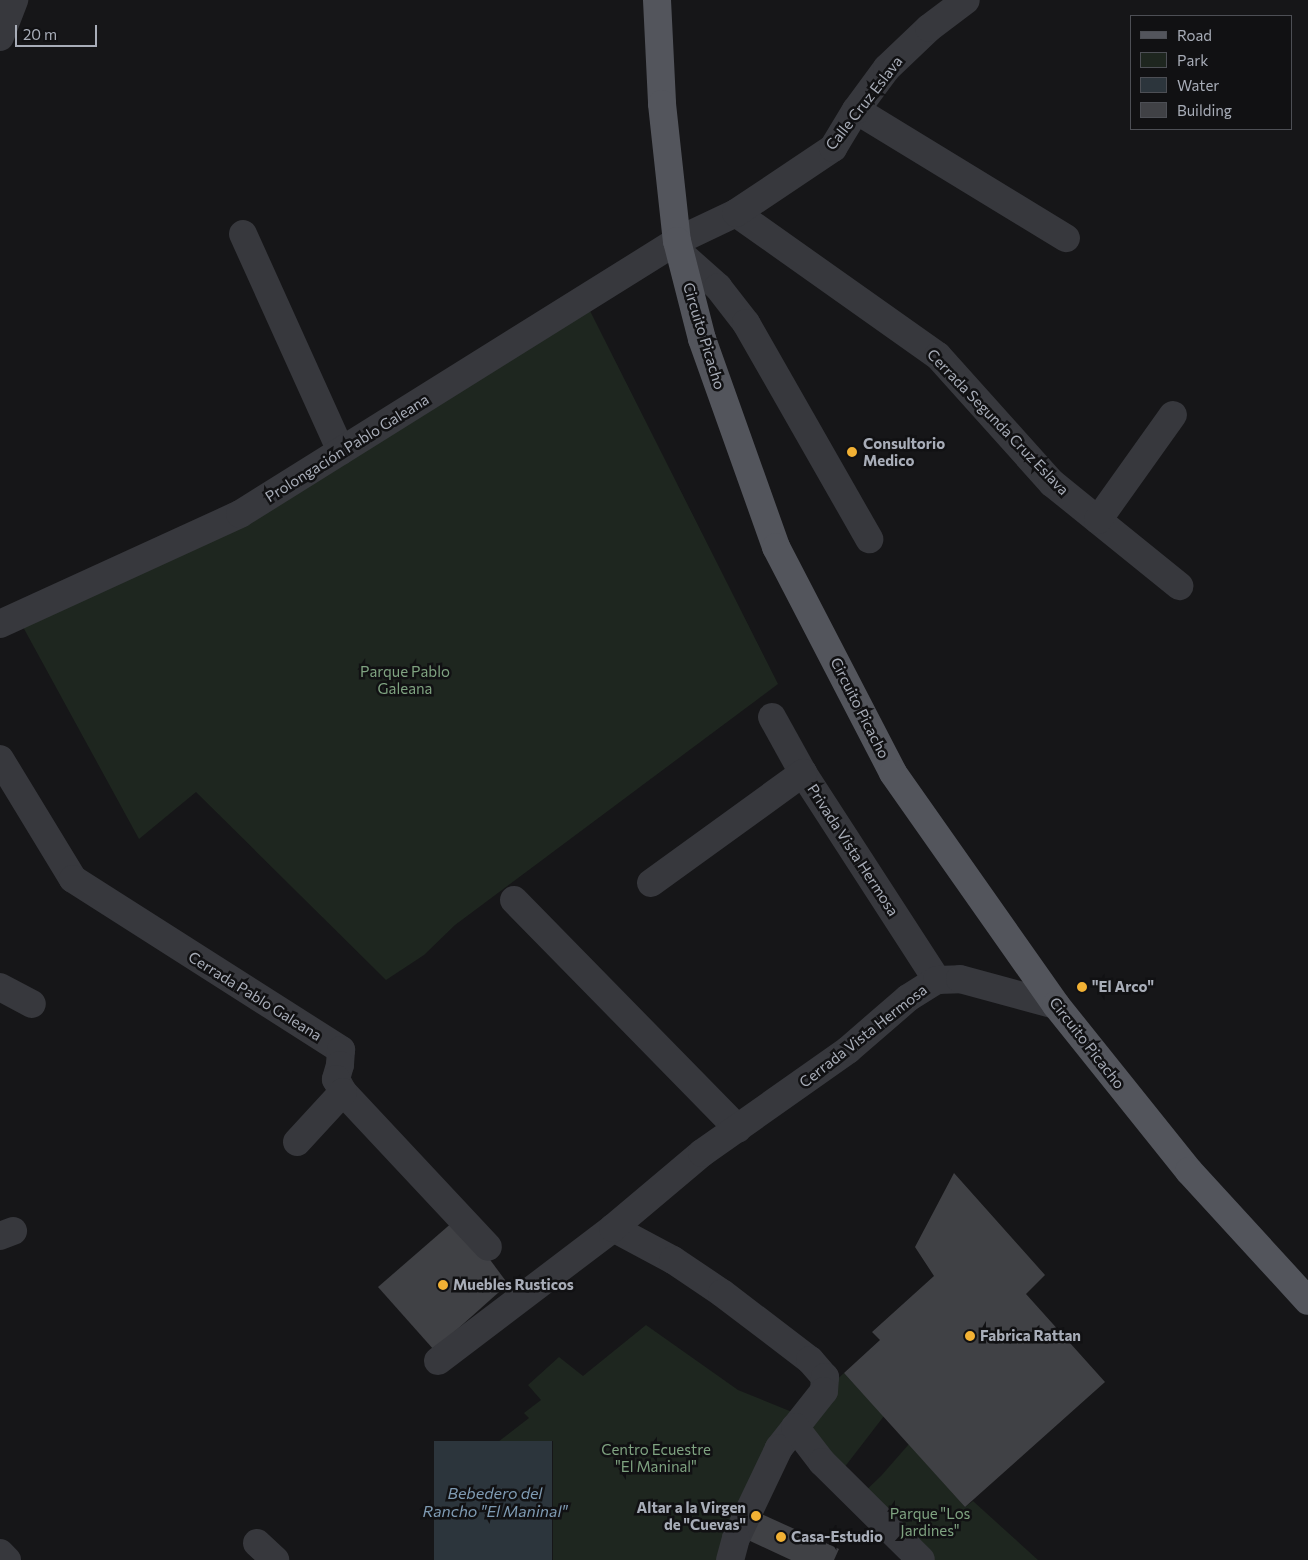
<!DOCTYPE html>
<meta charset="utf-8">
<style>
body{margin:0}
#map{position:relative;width:1308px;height:1560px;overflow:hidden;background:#161618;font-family:Commissioner,sans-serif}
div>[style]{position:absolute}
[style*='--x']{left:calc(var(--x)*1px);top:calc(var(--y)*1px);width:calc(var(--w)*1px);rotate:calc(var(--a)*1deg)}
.green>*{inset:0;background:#1e261f}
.water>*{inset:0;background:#2c353c;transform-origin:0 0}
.building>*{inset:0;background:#404145}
.minor>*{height:28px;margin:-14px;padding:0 14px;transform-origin:14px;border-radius:14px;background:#37383d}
.major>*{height:28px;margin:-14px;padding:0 14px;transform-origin:14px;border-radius:14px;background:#53555c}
.dots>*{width:14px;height:14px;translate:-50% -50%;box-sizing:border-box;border:2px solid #111113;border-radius:50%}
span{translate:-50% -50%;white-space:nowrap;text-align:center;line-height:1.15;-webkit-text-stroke:5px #111113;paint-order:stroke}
.street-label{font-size:15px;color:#a8adb8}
.poi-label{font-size:15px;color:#a8adb8;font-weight:700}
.left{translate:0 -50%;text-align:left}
.right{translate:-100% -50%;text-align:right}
.park-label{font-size:15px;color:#7fa381}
.water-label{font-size:16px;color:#7f9bb3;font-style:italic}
.legend{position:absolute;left:1130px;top:15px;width:162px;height:115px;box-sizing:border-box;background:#111113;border:1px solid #4d4f55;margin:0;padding:6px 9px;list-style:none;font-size:15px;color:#a8adb8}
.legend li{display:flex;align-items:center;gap:10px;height:25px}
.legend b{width:25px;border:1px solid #4d4f55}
.scale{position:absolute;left:15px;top:25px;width:82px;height:22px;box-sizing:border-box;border:2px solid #a8adb8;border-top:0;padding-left:6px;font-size:15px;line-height:18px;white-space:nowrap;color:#a8adb8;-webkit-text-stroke:4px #111113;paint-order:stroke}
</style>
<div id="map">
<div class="green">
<div style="clip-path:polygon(584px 299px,778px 684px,455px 925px,424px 955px,386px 980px,196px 792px,139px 839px,17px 616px,240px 514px)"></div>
<div style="clip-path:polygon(646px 1325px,738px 1390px,802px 1416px,729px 1560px,553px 1560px,553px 1441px,494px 1445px,529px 1418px,524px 1413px,541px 1400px,528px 1385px,559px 1357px,583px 1376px)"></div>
<div style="clip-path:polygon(844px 1373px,884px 1416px,837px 1477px,795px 1427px,824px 1391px)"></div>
<div style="clip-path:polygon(909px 1444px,965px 1507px,973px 1501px,1038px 1560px,917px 1560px,858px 1498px,881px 1476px)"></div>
</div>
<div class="water">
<div style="left:552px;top:1441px;width:119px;height:118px;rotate:90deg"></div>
</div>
<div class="building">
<div style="clip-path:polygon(954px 1173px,1045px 1275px,1026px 1294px,1105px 1382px,965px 1507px,844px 1373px,880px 1340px,872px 1332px,934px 1276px,915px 1247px)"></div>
<div style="clip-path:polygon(454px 1221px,488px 1257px,508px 1284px,434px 1350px,378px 1287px)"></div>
<div style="clip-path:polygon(759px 1513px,839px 1549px,834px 1560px,791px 1560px,748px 1540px)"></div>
</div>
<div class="minor">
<div style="--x:0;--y:37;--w:40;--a:-69"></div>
<div style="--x:856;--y:110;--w:246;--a:31.4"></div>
<div style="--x:736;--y:213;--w:247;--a:35.3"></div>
<div style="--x:938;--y:356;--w:171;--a:48.1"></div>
<div style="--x:1052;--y:483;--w:164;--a:39"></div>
<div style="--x:243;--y:234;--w:238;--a:65.7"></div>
<div style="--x:681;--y:254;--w:50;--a:41.7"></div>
<div style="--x:718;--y:287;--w:46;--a:52.1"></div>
<div style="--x:746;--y:323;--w:249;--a:60.3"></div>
<div style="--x:1098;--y:520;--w:129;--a:-54.5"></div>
<div style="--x:0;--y:624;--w:264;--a:-24.6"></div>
<div style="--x:240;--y:514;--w:515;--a:-31.99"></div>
<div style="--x:677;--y:241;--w:65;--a:-25.4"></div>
<div style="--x:736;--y:213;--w:117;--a:-33.8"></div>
<div style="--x:833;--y:148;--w:44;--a:-58.8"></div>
<div style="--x:856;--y:110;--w:52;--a:-53.6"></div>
<div style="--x:887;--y:68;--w:58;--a:-43.6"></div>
<div style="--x:929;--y:28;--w:46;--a:-37.1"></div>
<div style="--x:772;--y:717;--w:64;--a:61"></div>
<div style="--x:803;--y:773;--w:247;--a:57.1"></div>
<div style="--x:0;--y:759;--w:140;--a:58.7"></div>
<div style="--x:73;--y:879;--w:318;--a:32.5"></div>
<div style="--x:341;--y:1050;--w:15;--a:94"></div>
<div style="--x:340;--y:1065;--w:15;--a:106"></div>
<div style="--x:336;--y:1079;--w:15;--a:62"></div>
<div style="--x:343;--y:1092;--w:212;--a:46.9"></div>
<div style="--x:651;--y:883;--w:188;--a:-35.9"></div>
<div style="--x:514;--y:900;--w:320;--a:45.6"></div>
<div style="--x:0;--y:987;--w:36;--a:28"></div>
<div style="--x:297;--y:1142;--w:68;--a:-47.4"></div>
<div style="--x:613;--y:1228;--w:68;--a:28.1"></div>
<div style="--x:673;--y:1260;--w:59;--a:34"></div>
<div style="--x:722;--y:1293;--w:111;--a:37.3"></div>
<div style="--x:810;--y:1360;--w:23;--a:49"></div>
<div style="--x:825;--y:1377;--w:14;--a:94"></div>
<div style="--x:824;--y:1391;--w:73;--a:128.3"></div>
<div style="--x:779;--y:1448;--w:100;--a:115.5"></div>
<div style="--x:736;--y:1538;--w:23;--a:105"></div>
<div style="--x:0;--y:1236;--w:14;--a:-21"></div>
<div style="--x:438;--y:1361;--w:220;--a:-37.2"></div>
<div style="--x:613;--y:1228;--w:116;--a:-40.1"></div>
<div style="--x:702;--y:1153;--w:179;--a:-35.2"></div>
<div style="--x:848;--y:1050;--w:79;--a:-40.9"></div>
<div style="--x:908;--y:998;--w:34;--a:-32"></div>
<div style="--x:937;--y:980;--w:23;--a:-2"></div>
<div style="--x:960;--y:979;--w:99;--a:15.2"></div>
<div style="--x:795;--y:1427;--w:44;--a:52.4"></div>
<div style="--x:822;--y:1462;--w:139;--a:44.7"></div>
<div style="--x:257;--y:1543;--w:25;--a:43"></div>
<div style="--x:0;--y:1553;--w:10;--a:45"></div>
</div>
<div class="major">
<div style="--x:657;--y:0;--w:104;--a:87.2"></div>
<div style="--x:662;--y:104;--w:138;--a:83.8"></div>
<div style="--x:677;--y:241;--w:101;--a:75.7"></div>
<div style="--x:702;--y:339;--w:221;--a:70.4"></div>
<div style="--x:776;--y:547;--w:254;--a:62.6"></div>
<div style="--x:893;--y:773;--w:284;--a:54.9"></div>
<div style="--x:1056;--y:1005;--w:213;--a:51.3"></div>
<div style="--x:1189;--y:1171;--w:176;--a:47.5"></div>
</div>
<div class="dots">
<div style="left:852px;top:452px;background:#f2b134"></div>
<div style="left:1082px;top:987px;background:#f2b134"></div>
<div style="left:443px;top:1285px;background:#f2b134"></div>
<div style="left:970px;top:1336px;background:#f2b134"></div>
<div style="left:756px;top:1516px;background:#f2b134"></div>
<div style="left:781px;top:1537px;background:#f2b134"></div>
</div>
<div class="street-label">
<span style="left:864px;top:103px;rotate:-52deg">Calle Cruz Eslava</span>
<span style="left:704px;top:336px;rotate:73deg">Circuito Picacho</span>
<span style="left:998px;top:422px;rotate:46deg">Cerrada Segunda Cruz Eslava</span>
<span style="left:347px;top:448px;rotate:-32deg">Prolongación Pablo Galeana</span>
<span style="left:860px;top:708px;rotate:63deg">Circuito Picacho</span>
<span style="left:853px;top:850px;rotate:57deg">Privada Vista Hermosa</span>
<span style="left:255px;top:996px;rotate:32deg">Cerrada Pablo Galeana</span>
<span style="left:863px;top:1036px;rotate:-38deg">Cerrada Vista Hermosa</span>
<span style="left:1087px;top:1043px;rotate:52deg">Circuito Picacho</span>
</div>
<div class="poi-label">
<span class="left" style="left:863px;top:452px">Consultorio<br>Medico</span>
<span class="left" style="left:1092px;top:987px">"El Arco"</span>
<span class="left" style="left:453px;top:1285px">Muebles Rusticos</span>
<span class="left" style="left:980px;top:1336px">Fabrica Rattan</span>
<span class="right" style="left:746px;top:1516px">Altar a la Virgen<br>de "Cuevas"</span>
<span class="left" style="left:791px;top:1537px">Casa-Estudio</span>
</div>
<div class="park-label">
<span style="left:405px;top:680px">Parque Pablo<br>Galeana</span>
<span style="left:656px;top:1458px">Centro Ecuestre<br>"El Maninal"</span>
<span style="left:930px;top:1522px">Parque "Los<br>Jardines"</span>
</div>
<div class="water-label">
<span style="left:495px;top:1502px">Bebedero del<br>Rancho "El Maninal"</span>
</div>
<ul class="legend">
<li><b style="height:6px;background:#53555c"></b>Road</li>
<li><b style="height:14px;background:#1e261f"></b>Park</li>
<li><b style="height:14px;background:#2c353c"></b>Water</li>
<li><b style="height:14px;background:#404145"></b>Building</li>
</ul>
<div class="scale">20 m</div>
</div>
